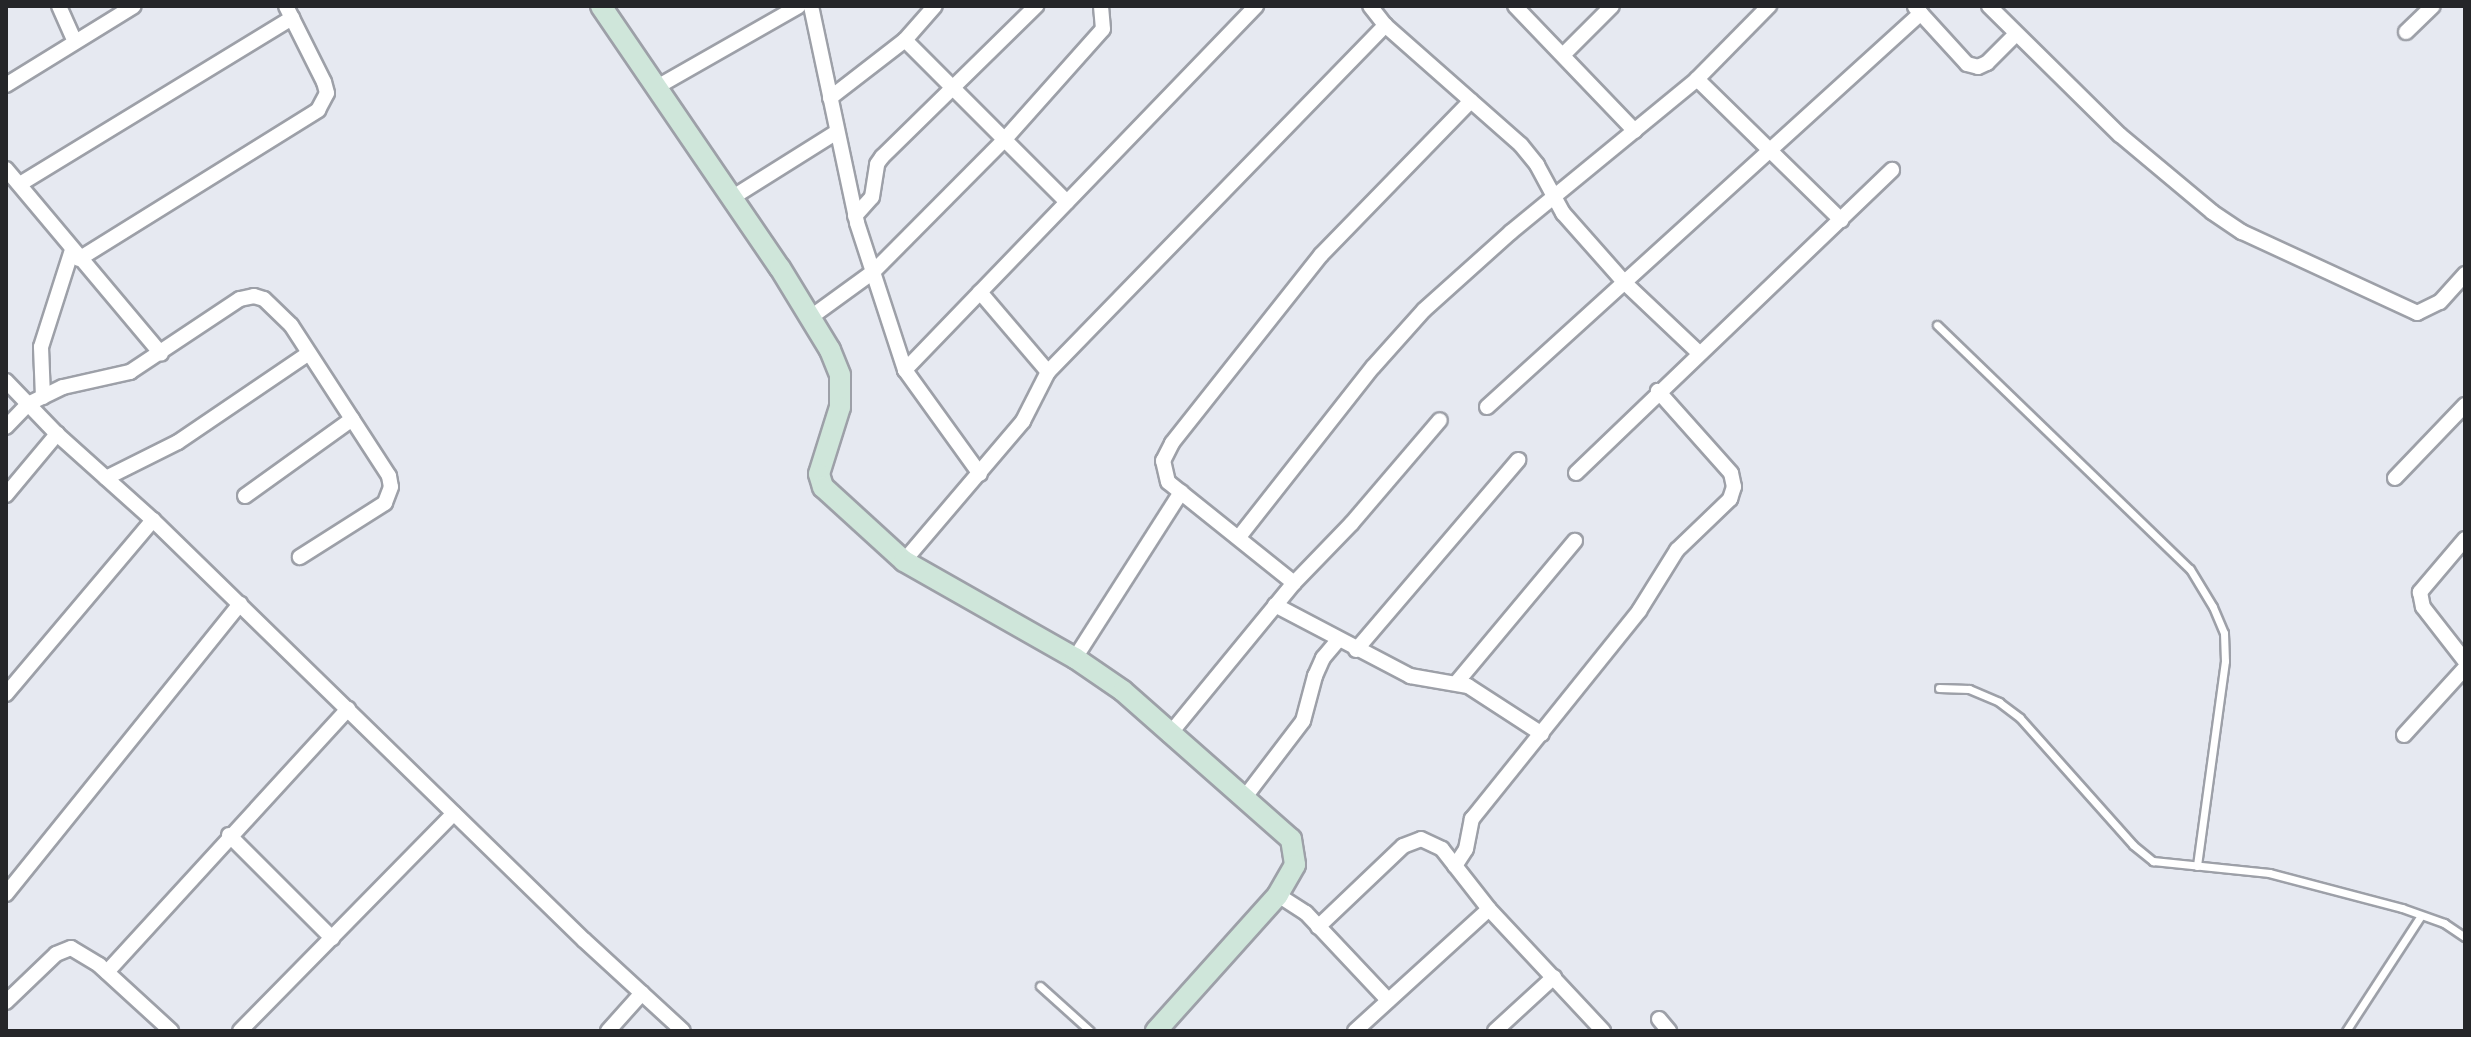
<!DOCTYPE html>
<style>
body{margin:0}
#map{position:relative;width:2471px;height:1037px;overflow:hidden;background:#e6e9f1;font-family:Cabin,sans-serif}
div>[style]{position:absolute}
[style*='--x']{left:calc(var(--x)*1px);top:calc(var(--y)*1px);width:calc(var(--w)*1px);rotate:calc(var(--a)*1deg)}
.roads{filter:drop-shadow(2px 0 #9da0a8) drop-shadow(-2px 0 #9da0a8) drop-shadow(0 2px #9da0a8) drop-shadow(0 -2px #9da0a8)}
.lane>*{height:7px;margin:-3.5px;padding:0 3.5px;transform-origin:3.5px;border-radius:3.5px;background:#fff}
.street>*{height:14px;margin:-7px;padding:0 7px;transform-origin:7px;border-radius:7px;background:#fff}
.secondary>*{height:20px;margin:-10px;padding:0 10px;transform-origin:10px;border-radius:10px;background:#cfe6da}
span{translate:-50% -50%;white-space:nowrap;text-align:center;line-height:1.15;-webkit-text-stroke:6px #e6e9f1;paint-order:stroke}
.frame{position:absolute;inset:0;border:8px solid #252629;pointer-events:none}
</style>
<div id="map">
<div class="roads">
<div class="lane">
<div style="--x:1937;--y:325;--w:351;--a:44"></div>
<div style="--x:2190;--y:569;--w:44;--a:58.8"></div>
<div style="--x:2213;--y:607;--w:28;--a:67"></div>
<div style="--x:2224;--y:633;--w:28;--a:88"></div>
<div style="--x:2225;--y:661;--w:207;--a:97.8"></div>
<div style="--x:1939;--y:688;--w:30;--a:2"></div>
<div style="--x:1969;--y:689;--w:33;--a:23"></div>
<div style="--x:1999;--y:702;--w:26;--a:37"></div>
<div style="--x:2020;--y:718;--w:170;--a:48.3"></div>
<div style="--x:2133;--y:845;--w:26;--a:39"></div>
<div style="--x:2153;--y:861;--w:117;--a:5.9"></div>
<div style="--x:2269;--y:873;--w:138;--a:14.7"></div>
<div style="--x:2402;--y:908;--w:45;--a:19.7"></div>
<div style="--x:2444;--y:923;--w:25;--a:34"></div>
<div style="--x:1040;--y:986;--w:67;--a:42"></div>
<div style="--x:2346;--y:1031;--w:136;--a:-57"></div>
</div>
<div class="street">
<div style="--x:59;--y:6;--w:39;--a:66"></div>
<div style="--x:811;--y:6;--w:222;--a:78"></div>
<div style="--x:857;--y:223;--w:155;--a:71.9"></div>
<div style="--x:905;--y:370;--w:128;--a:54.2"></div>
<div style="--x:1515;--y:6;--w:173;--a:46.2"></div>
<div style="--x:1989;--y:6;--w:184;--a:44.6"></div>
<div style="--x:2120;--y:135;--w:120;--a:39.9"></div>
<div style="--x:2212;--y:212;--w:36;--a:34"></div>
<div style="--x:2242;--y:232;--w:193;--a:24.8"></div>
<div style="--x:2417;--y:313;--w:25;--a:-26"></div>
<div style="--x:2440;--y:302;--w:38;--a:-48"></div>
<div style="--x:1915;--y:7;--w:77;--a:47.6"></div>
<div style="--x:1967;--y:64;--w:11;--a:15"></div>
<div style="--x:1978;--y:67;--w:10;--a:-24"></div>
<div style="--x:1987;--y:63;--w:41;--a:-45"></div>
<div style="--x:1385;--y:25;--w:181;--a:41.4"></div>
<div style="--x:1521;--y:145;--w:26;--a:51"></div>
<div style="--x:1537;--y:165;--w:55;--a:61.6"></div>
<div style="--x:1563;--y:213;--w:94;--a:48.5"></div>
<div style="--x:1625;--y:283;--w:102;--a:43.4"></div>
<div style="--x:2406;--y:32;--w:37;--a:-44"></div>
<div style="--x:905;--y:40;--w:229;--a:45"></div>
<div style="--x:1563;--y:55;--w:69;--a:-45"></div>
<div style="--x:1697;--y:79;--w:202;--a:44.4"></div>
<div style="--x:6;--y:85;--w:150;--a:-31.7"></div>
<div style="--x:657;--y:87;--w:163;--a:-29.7"></div>
<div style="--x:830;--y:98;--w:95;--a:-37.7"></div>
<div style="--x:905;--y:40;--w:45;--a:-48.6"></div>
<div style="--x:6;--y:169;--w:241;--a:50"></div>
<div style="--x:20;--y:184;--w:319;--a:-31.4"></div>
<div style="--x:730;--y:199;--w:126;--a:-32.1"></div>
<div style="--x:855;--y:216;--w:25;--a:-48"></div>
<div style="--x:872;--y:197;--w:33;--a:-81"></div>
<div style="--x:877;--y:164;--w:9;--a:-54"></div>
<div style="--x:882;--y:157;--w:216;--a:-44.4"></div>
<div style="--x:79;--y:259;--w:282;--a:-31.9"></div>
<div style="--x:318;--y:110;--w:19;--a:-62"></div>
<div style="--x:327;--y:93;--w:11;--a:-105"></div>
<div style="--x:324;--y:82;--w:85;--a:-116.6"></div>
<div style="--x:980;--y:292;--w:105;--a:49.6"></div>
<div style="--x:811;--y:317;--w:77;--a:-36"></div>
<div style="--x:873;--y:272;--w:187;--a:-45.2"></div>
<div style="--x:1005;--y:139;--w:147;--a:-48.3"></div>
<div style="--x:1103;--y:29;--w:23;--a:-95"></div>
<div style="--x:905;--y:370;--w:506;--a:-46.04"></div>
<div style="--x:6;--y:381;--w:74;--a:46.1"></div>
<div style="--x:57;--y:434;--w:129;--a:41.9"></div>
<div style="--x:153;--y:520;--w:602;--a:44.26"></div>
<div style="--x:584;--y:940;--w:134;--a:42.6"></div>
<div style="--x:43;--y:397;--w:50;--a:-92.3"></div>
<div style="--x:41;--y:347;--w:102;--a:-72.3"></div>
<div style="--x:1487;--y:407;--w:586;--a:-42.23"></div>
<div style="--x:6;--y:427;--w:32;--a:-46"></div>
<div style="--x:28;--y:404;--w:39;--a:-26"></div>
<div style="--x:63;--y:387;--w:69;--a:-12.6"></div>
<div style="--x:130;--y:372;--w:132;--a:-33.6"></div>
<div style="--x:240;--y:299;--w:14;--a:-12"></div>
<div style="--x:254;--y:296;--w:10;--a:17"></div>
<div style="--x:264;--y:299;--w:37;--a:44"></div>
<div style="--x:291;--y:325;--w:180;--a:57"></div>
<div style="--x:389;--y:476;--w:11;--a:80"></div>
<div style="--x:391;--y:487;--w:17;--a:111"></div>
<div style="--x:385;--y:503;--w:101;--a:147.6"></div>
<div style="--x:1576;--y:473;--w:438;--a:-43.8"></div>
<div style="--x:106;--y:478;--w:80;--a:-26.6"></div>
<div style="--x:178;--y:442;--w:158;--a:-34.2"></div>
<div style="--x:2395;--y:478;--w:101;--a:-46.2"></div>
<div style="--x:6;--y:495;--w:80;--a:-50.1"></div>
<div style="--x:245;--y:496;--w:132;--a:-35.7"></div>
<div style="--x:1239;--y:537;--w:216;--a:-51.8"></div>
<div style="--x:1373;--y:367;--w:76;--a:-48.2"></div>
<div style="--x:1424;--y:310;--w:117;--a:-41.9"></div>
<div style="--x:1511;--y:232;--w:241;--a:-39.4"></div>
<div style="--x:1697;--y:79;--w:103;--a:-45.4"></div>
<div style="--x:2465;--y:539;--w:70;--a:130.3"></div>
<div style="--x:2420;--y:592;--w:15;--a:79"></div>
<div style="--x:2423;--y:607;--w:68;--a:52.1"></div>
<div style="--x:904;--y:561;--w:184;--a:-49.6"></div>
<div style="--x:1023;--y:421;--w:55;--a:-63"></div>
<div style="--x:1048;--y:372;--w:484;--a:-45.8"></div>
<div style="--x:1385;--y:25;--w:24;--a:-128"></div>
<div style="--x:1294;--y:583;--w:161;--a:-141.3"></div>
<div style="--x:1168;--y:482;--w:22;--a:-103"></div>
<div style="--x:1163;--y:461;--w:20;--a:-63"></div>
<div style="--x:1172;--y:443;--w:240;--a:-51.6"></div>
<div style="--x:1321;--y:255;--w:215;--a:-45.8"></div>
<div style="--x:1275;--y:605;--w:153;--a:27.7"></div>
<div style="--x:1410;--y:676;--w:59;--a:9.8"></div>
<div style="--x:1468;--y:686;--w:88;--a:33"></div>
<div style="--x:1356;--y:650;--w:250;--a:-49.5"></div>
<div style="--x:1075;--y:658;--w:197;--a:-57.4"></div>
<div style="--x:1457;--y:682;--w:184;--a:-50.1"></div>
<div style="--x:6;--y:694;--w:228;--a:-49.8"></div>
<div style="--x:1169;--y:735;--w:197;--a:-50.6"></div>
<div style="--x:1294;--y:583;--w:83;--a:-46"></div>
<div style="--x:1352;--y:523;--w:135;--a:-49.5"></div>
<div style="--x:2404;--y:735;--w:91;--a:-47.7"></div>
<div style="--x:1245;--y:797;--w:96;--a:-52.7"></div>
<div style="--x:1303;--y:721;--w:47;--a:-75.1"></div>
<div style="--x:1315;--y:676;--w:20;--a:-66"></div>
<div style="--x:1323;--y:658;--w:23;--a:-50"></div>
<div style="--x:229;--y:835;--w:146;--a:45"></div>
<div style="--x:1455;--y:866;--w:20;--a:-57"></div>
<div style="--x:1466;--y:849;--w:31;--a:-79"></div>
<div style="--x:1472;--y:819;--w:267;--a:-51.2"></div>
<div style="--x:1639;--y:611;--w:72;--a:-58.1"></div>
<div style="--x:1677;--y:550;--w:74;--a:-43.9"></div>
<div style="--x:1730;--y:499;--w:13;--a:-72"></div>
<div style="--x:1734;--y:487;--w:14;--a:-102"></div>
<div style="--x:1731;--y:473;--w:110;--a:-131.7"></div>
<div style="--x:6;--y:894;--w:373;--a:-51.1"></div>
<div style="--x:1278;--y:895;--w:33;--a:33"></div>
<div style="--x:1306;--y:913;--w:120;--a:46.7"></div>
<div style="--x:1318;--y:927;--w:117;--a:-43.6"></div>
<div style="--x:1403;--y:846;--w:19;--a:-21"></div>
<div style="--x:1421;--y:839;--w:23;--a:25"></div>
<div style="--x:1442;--y:849;--w:76;--a:51.9"></div>
<div style="--x:1489;--y:909;--w:167;--a:46.9"></div>
<div style="--x:107;--y:972;--w:357;--a:-47.5"></div>
<div style="--x:6;--y:1002;--w:69;--a:-43.8"></div>
<div style="--x:56;--y:954;--w:16;--a:-22"></div>
<div style="--x:71;--y:948;--w:33;--a:31"></div>
<div style="--x:99;--y:965;--w:98;--a:42.5"></div>
<div style="--x:1659;--y:1019;--w:16;--a:50"></div>
<div style="--x:240;--y:1031;--w:305;--a:-45.5"></div>
<div style="--x:608;--y:1031;--w:51;--a:-48.2"></div>
<div style="--x:1355;--y:1031;--w:181;--a:-42.3"></div>
<div style="--x:1495;--y:1031;--w:80;--a:-42.5"></div>
</div>
<div class="secondary">
<div style="--x:601;--y:6;--w:317;--a:55.7"></div>
<div style="--x:780;--y:268;--w:96;--a:58.6"></div>
<div style="--x:830;--y:350;--w:27;--a:68"></div>
<div style="--x:840;--y:375;--w:32;--a:90"></div>
<div style="--x:840;--y:407;--w:70;--a:107.4"></div>
<div style="--x:819;--y:474;--w:14;--a:73"></div>
<div style="--x:823;--y:487;--w:110;--a:42.4"></div>
<div style="--x:904;--y:561;--w:197;--a:29.6"></div>
<div style="--x:1075;--y:658;--w:58;--a:34.5"></div>
<div style="--x:1123;--y:691;--w:224;--a:41.4"></div>
<div style="--x:1291;--y:839;--w:26;--a:81"></div>
<div style="--x:1295;--y:865;--w:34;--a:120"></div>
<div style="--x:1278;--y:895;--w:183;--a:131.9"></div>
</div>
</div>
<div class="frame"></div>
</div>
